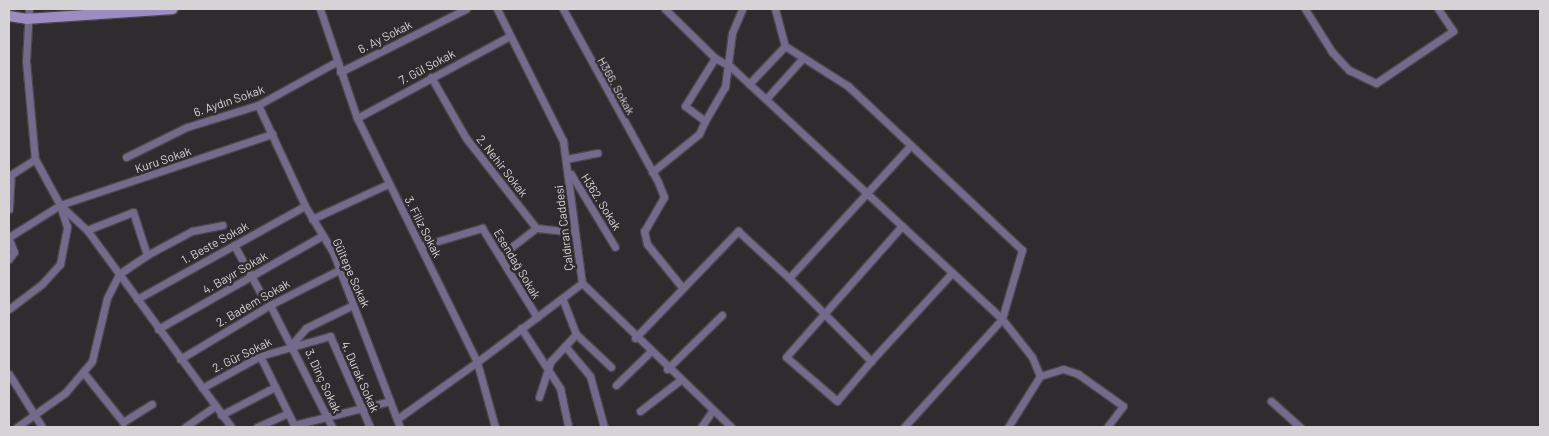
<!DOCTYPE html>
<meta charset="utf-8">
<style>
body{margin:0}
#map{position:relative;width:1549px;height:436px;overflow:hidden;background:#2f2b2f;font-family:Barlow,sans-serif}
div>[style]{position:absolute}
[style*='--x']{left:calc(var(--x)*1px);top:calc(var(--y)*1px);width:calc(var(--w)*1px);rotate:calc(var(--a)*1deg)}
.roads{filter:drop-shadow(1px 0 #4a464a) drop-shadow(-1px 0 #4a464a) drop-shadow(0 1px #4a464a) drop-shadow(0 -1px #4a464a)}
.street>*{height:7px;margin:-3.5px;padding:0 3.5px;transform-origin:3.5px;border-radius:3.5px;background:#746a8b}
.secondary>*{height:10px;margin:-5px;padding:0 5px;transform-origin:5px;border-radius:5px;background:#9d8cc1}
span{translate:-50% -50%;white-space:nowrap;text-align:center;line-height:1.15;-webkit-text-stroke:5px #2f2b2f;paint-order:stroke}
.street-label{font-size:12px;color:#d6d3d6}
.frame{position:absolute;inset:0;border:10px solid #d6d3d6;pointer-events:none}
</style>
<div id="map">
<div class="roads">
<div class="street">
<div style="--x:29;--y:9;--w:52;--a:93.3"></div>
<div style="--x:26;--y:61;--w:98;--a:84.8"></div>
<div style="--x:35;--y:159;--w:52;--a:61.5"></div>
<div style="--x:60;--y:205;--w:37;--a:43"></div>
<div style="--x:87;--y:230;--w:244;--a:53.8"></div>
<div style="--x:320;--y:9;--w:115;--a:71.3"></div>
<div style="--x:357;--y:118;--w:272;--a:63.8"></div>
<div style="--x:477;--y:362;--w:98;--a:144.5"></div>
<div style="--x:497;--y:9;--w:148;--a:63.4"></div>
<div style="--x:563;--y:141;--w:143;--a:82.4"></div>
<div style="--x:582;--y:283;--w:207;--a:44"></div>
<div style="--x:563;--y:9;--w:197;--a:61.2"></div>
<div style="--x:658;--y:182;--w:16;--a:68"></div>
<div style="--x:664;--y:197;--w:39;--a:120"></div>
<div style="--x:644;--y:231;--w:13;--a:77"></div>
<div style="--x:647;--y:244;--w:54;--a:51"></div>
<div style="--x:775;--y:9;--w:38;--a:75"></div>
<div style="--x:785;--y:46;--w:75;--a:32.4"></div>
<div style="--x:848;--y:86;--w:239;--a:43.3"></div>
<div style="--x:1022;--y:250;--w:72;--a:106.2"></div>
<div style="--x:1002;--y:319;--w:146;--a:132.2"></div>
<div style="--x:1305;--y:9;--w:51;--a:57.9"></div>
<div style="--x:1332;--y:52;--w:25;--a:47"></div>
<div style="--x:1349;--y:70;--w:30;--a:26"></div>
<div style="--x:1376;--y:83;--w:93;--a:-34"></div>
<div style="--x:1453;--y:31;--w:27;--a:-124"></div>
<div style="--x:715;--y:58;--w:18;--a:29"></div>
<div style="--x:731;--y:67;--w:370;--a:42.9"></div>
<div style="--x:1002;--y:319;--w:48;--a:51.7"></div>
<div style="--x:1032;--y:357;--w:21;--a:67"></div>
<div style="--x:1040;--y:376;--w:60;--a:122.1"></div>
<div style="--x:340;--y:72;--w:141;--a:-26.6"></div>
<div style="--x:431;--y:77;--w:70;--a:60.2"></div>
<div style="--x:466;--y:138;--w:114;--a:52.1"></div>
<div style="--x:536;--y:228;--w:46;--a:142.1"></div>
<div style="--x:749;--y:84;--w:52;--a:-46.5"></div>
<div style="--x:766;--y:99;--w:54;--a:-48"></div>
<div style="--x:258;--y:105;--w:111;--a:65"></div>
<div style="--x:305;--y:206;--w:54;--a:58.7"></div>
<div style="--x:333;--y:252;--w:187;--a:69.1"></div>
<div style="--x:357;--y:118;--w:171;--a:-28.2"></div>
<div style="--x:705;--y:121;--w:39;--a:-60"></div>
<div style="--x:725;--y:87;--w:54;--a:-82.6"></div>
<div style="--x:732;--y:33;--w:26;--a:-67"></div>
<div style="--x:126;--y:157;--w:68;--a:-26.2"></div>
<div style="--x:187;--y:127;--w:74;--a:-17.2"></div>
<div style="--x:258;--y:105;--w:89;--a:-28.9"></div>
<div style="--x:566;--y:159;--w:32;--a:-11"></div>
<div style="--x:652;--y:172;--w:60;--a:-39"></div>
<div style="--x:699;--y:134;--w:14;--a:-65"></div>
<div style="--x:705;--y:121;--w:25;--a:-143"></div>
<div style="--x:685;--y:106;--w:57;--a:-58"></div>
<div style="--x:715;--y:58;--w:70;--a:-135.6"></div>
<div style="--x:571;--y:174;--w:85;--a:58.9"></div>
<div style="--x:9;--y:176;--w:31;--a:-33"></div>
<div style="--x:9;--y:209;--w:33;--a:-87"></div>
<div style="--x:312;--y:219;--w:84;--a:-24.7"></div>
<div style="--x:536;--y:228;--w:37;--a:6"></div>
<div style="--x:9;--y:237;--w:60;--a:-32.1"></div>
<div style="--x:60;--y:205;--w:224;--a:-18.5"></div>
<div style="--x:9;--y:239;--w:14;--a:69"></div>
<div style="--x:14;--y:252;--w:9;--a:126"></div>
<div style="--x:234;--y:245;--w:54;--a:61"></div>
<div style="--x:421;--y:246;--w:64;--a:-16.4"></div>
<div style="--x:482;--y:228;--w:105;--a:58.3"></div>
<div style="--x:537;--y:317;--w:56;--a:-37.1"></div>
<div style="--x:147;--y:255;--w:51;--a:-28.1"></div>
<div style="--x:192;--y:231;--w:31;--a:-11"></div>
<div style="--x:789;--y:278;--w:117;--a:45.3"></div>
<div style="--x:871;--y:361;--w:120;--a:-47.4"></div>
<div style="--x:137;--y:299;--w:192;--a:-29"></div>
<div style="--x:270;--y:305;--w:137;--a:63.1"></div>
<div style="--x:9;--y:309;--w:41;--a:-37.1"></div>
<div style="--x:42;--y:284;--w:27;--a:-48"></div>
<div style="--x:60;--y:264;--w:38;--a:-79"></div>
<div style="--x:67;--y:227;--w:23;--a:-108"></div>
<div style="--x:521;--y:328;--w:72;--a:57"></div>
<div style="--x:560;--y:388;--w:40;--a:78"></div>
<div style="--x:158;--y:329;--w:189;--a:-29.6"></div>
<div style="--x:576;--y:334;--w:48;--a:43.3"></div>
<div style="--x:635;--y:338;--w:149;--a:-46.1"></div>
<div style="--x:738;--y:231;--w:69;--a:42.7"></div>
<div style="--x:789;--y:278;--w:180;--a:-47.5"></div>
<div style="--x:293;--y:343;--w:20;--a:-49"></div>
<div style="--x:306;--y:328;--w:52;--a:-26.1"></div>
<div style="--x:565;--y:346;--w:39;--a:50"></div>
<div style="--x:590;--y:376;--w:53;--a:74.6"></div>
<div style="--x:260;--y:356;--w:79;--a:63.8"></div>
<div style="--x:180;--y:359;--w:105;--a:-31"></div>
<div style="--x:270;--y:305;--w:77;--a:-26.9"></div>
<div style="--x:871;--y:361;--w:52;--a:130.4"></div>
<div style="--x:837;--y:401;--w:67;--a:-139.2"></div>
<div style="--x:786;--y:357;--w:175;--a:-48.5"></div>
<div style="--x:667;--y:369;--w:77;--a:-44.5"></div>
<div style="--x:83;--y:372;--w:64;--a:51.3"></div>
<div style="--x:123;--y:422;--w:34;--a:-32"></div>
<div style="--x:9;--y:374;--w:62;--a:58.1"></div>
<div style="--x:1040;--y:376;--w:24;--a:-17"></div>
<div style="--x:1063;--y:369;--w:16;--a:18"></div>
<div style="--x:1078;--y:374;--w:55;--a:35.4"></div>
<div style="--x:1123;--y:406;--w:26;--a:127"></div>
<div style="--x:616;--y:385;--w:47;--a:-44.1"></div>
<div style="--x:202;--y:388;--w:66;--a:-28.9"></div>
<div style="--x:260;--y:356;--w:73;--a:-15.9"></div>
<div style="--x:330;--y:336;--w:99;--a:66.3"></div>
<div style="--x:539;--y:397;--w:38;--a:-72"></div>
<div style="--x:551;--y:361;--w:37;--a:-47"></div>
<div style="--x:576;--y:334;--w:36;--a:-111"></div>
<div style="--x:1271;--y:401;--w:39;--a:42"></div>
<div style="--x:640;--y:411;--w:49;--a:-37.6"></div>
<div style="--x:221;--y:415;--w:61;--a:-27.4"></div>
<div style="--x:294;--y:425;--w:99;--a:-14"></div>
<div style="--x:17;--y:427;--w:59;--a:-35.3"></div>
<div style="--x:65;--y:393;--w:42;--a:-49.8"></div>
<div style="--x:92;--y:361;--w:65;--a:-76.6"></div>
<div style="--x:107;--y:298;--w:27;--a:-63"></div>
<div style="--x:119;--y:274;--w:34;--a:-34"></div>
<div style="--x:147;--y:255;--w:45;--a:-108"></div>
<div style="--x:133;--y:212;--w:49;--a:158.6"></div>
<div style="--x:185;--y:427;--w:37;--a:-35"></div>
<div style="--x:257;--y:427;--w:34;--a:-24"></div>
<div style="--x:495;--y:427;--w:67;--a:-105.5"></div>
<div style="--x:477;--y:362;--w:75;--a:-36.9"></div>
<div style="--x:701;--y:427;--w:19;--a:-55"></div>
</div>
<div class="secondary">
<div style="--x:9;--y:16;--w:18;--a:9"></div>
<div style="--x:27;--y:19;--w:146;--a:-3.9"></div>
</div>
</div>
<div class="street-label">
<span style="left:385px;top:37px;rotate:-27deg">6. Ay Sokak</span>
<span style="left:427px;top:67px;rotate:-28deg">7. Gül Sokak</span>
<span style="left:616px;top:86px;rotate:61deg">H366. Sokak</span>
<span style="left:229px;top:101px;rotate:-19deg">6. Aydın Sokak</span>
<span style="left:163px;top:160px;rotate:-19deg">Kuru Sokak</span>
<span style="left:502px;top:166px;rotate:52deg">2. Nehir Sokak</span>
<span style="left:601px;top:202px;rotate:58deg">H362. Sokak</span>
<span style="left:423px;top:227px;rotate:63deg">3. Filiz Sokak</span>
<span style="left:564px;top:228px;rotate:-97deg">Çaldıran Caddesi</span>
<span style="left:215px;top:243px;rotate:-29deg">1. Beste Sokak</span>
<span style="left:517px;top:264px;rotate:59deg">Esendağ Sokak</span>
<span style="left:235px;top:273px;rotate:-30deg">4. Bayır Sokak</span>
<span style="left:351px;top:273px;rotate:66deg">Gültepe Sokak</span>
<span style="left:253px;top:303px;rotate:-30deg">2. Badem Sokak</span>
<span style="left:242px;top:355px;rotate:-26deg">2. Gür Sokak</span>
<span style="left:360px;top:377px;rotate:66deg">4. Durak Sokak</span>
<span style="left:323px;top:381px;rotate:65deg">3. Dinç Sokak</span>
</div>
<div class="frame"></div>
</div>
